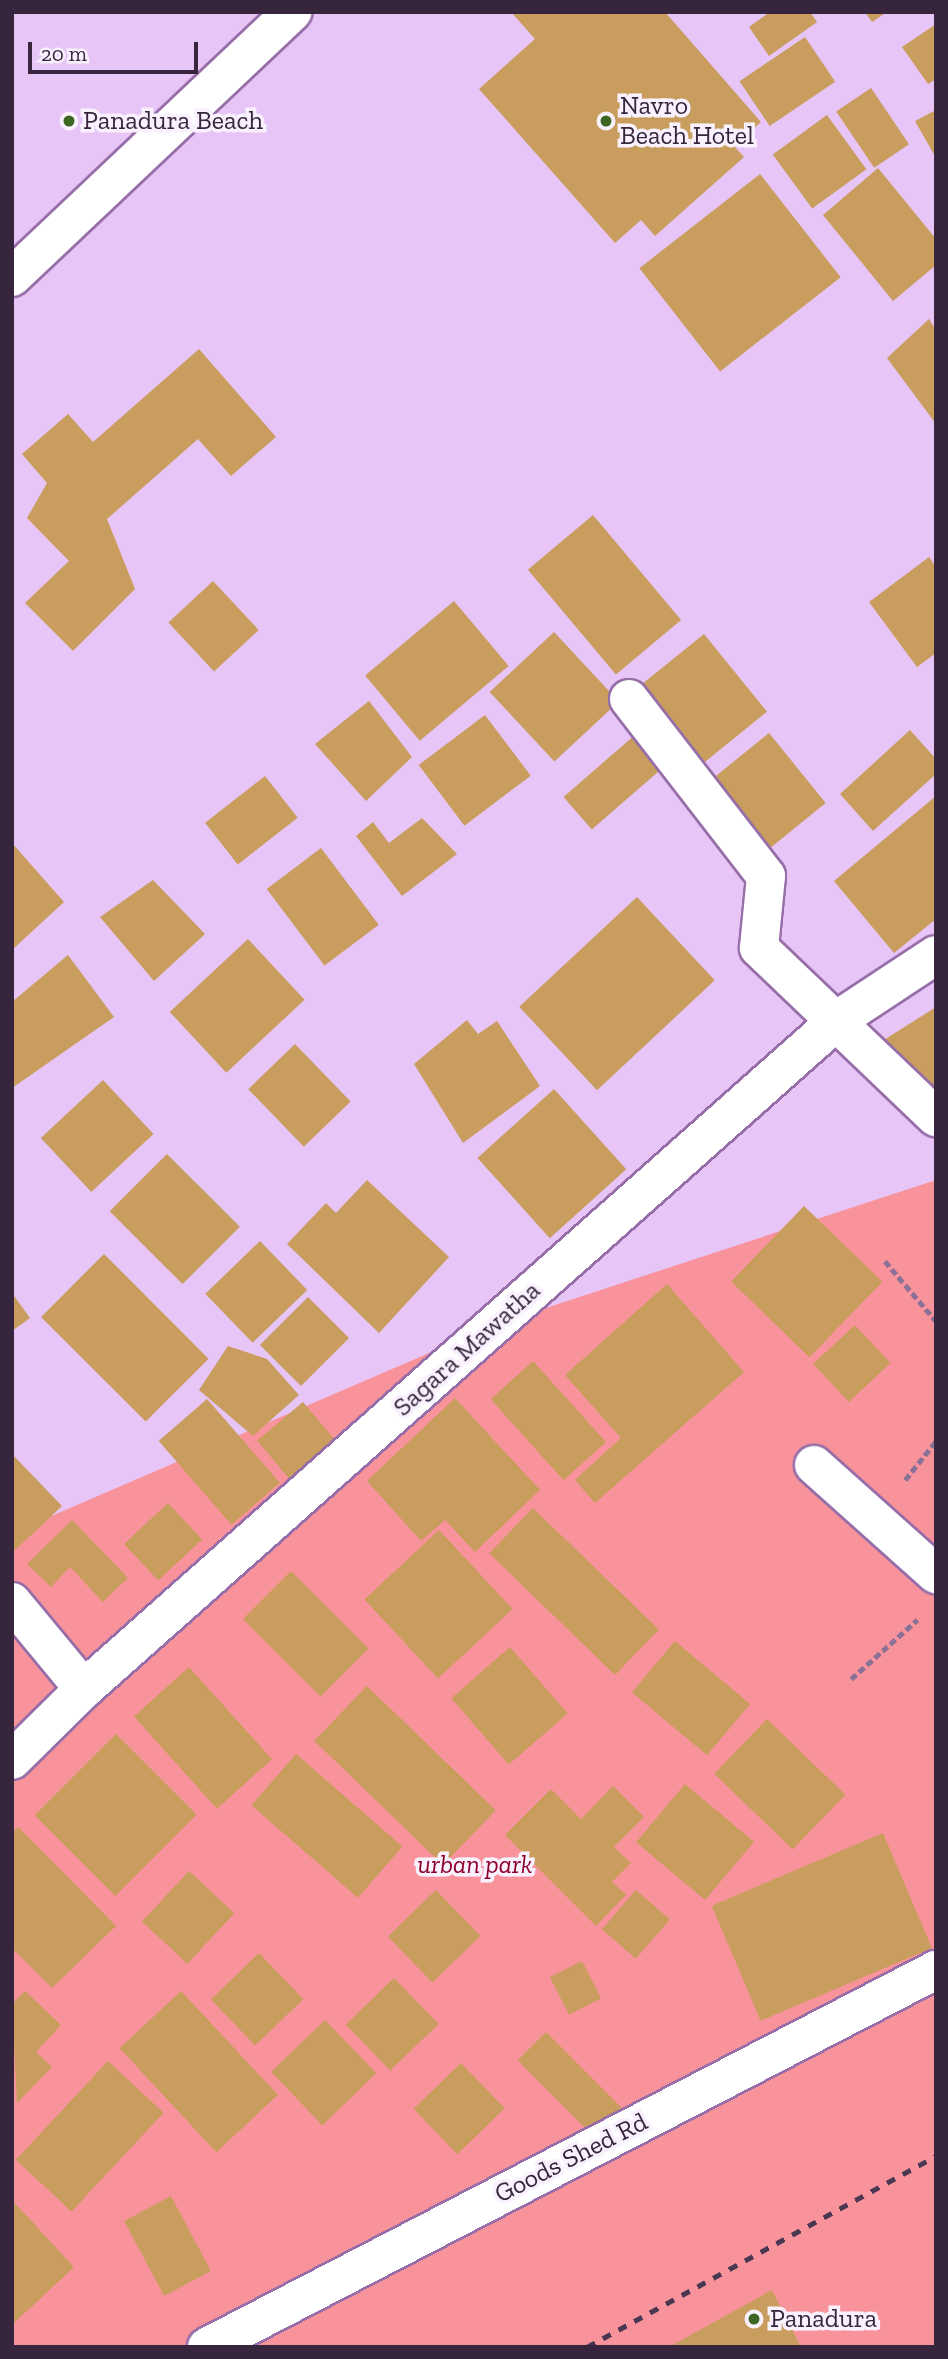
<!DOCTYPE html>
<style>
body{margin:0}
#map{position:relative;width:948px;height:2359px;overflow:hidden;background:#e7c5f7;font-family:"Zilla Slab",serif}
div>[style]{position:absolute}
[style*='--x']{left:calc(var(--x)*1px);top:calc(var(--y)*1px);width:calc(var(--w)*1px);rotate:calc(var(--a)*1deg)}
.green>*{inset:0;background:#f9939b}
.building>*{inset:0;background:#c89d5d;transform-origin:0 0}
.path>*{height:4.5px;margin-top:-2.25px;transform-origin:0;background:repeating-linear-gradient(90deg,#8a7195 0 7px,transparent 0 10.5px)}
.roads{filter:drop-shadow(2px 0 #976ea8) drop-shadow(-2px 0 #976ea8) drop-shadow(0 2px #976ea8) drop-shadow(0 -2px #976ea8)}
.street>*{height:38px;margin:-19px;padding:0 19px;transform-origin:19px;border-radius:19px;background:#fff}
.secondary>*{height:38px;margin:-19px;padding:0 19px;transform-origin:19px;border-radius:19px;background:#fff}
.rail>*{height:5px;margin-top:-2.5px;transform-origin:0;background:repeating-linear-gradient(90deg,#4a3752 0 9px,transparent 0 18px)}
.dots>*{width:19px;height:19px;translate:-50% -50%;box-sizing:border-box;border:4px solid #f9f1fe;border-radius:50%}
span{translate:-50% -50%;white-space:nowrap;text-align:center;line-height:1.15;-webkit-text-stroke:7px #f9f1fe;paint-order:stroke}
.poi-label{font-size:26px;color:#36253d}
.left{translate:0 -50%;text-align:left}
.street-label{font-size:26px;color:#36253d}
.park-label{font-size:26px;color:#8e002c;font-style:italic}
.frame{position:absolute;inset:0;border:14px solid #36253d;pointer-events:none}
.scale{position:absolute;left:28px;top:42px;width:170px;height:32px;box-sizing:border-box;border:4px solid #36253d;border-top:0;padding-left:9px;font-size:21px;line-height:24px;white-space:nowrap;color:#36253d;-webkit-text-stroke:5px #f9f1fe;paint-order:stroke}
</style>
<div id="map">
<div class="green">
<div style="clip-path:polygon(936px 1180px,936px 2347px,12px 2347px,12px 1533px,494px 1325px)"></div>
</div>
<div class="building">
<div style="clip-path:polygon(511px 12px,665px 12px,761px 122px,734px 146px,744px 157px,655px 236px,641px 220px,615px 243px,479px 89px,535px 39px)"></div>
<div style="clip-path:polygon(770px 12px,810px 12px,817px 22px,769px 56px,749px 27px)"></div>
<div style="clip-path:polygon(865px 12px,887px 12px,872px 22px)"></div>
<div style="clip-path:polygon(936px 24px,936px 79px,928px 84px,902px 47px)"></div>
<div style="left:805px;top:37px;width:54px;height:79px;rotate:56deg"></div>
<div style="left:871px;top:88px;width:68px;height:42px;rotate:56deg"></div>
<div style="clip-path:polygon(936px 110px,936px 158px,915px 121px)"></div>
<div style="left:827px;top:115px;width:67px;height:67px;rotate:54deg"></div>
<div style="clip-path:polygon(878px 168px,936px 239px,936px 265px,893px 301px,823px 215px)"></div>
<div style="left:760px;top:174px;width:131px;height:153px;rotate:52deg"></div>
<div style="clip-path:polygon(929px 319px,936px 330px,936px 424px,887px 358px)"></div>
<div style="clip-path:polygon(199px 349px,276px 437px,231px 476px,198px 439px,107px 519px,135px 589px,73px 651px,25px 603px,69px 561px,27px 518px,47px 483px,22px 454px,68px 414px,93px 442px)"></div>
<div style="left:593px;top:515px;width:137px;height:85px;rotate:50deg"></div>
<div style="clip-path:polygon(929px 557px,936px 567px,936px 653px,917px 667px,869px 602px)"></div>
<div style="left:213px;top:581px;width:67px;height:61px;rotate:47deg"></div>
<div style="left:454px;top:601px;width:85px;height:116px;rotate:50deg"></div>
<div style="left:554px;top:632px;width:95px;height:88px;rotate:47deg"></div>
<div style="left:704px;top:634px;width:100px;height:86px;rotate:51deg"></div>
<div style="clip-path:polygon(369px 701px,412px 757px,366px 801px,315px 744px)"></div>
<div style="left:485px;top:715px;width:76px;height:83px;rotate:53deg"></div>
<div style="clip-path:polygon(910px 730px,936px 759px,936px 774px,873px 831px,840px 794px)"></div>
<div style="left:769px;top:733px;width:90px;height:75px;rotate:51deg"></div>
<div style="left:636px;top:734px;width:43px;height:96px;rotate:49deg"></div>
<div style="left:265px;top:776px;width:53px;height:76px;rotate:52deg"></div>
<div style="clip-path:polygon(936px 796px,936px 919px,894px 953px,834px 881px)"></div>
<div style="clip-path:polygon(422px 818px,457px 854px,402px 896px,356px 836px,373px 822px,389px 843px)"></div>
<div style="clip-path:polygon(12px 843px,64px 902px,12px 950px)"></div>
<div style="left:321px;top:848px;width:96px;height:68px;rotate:53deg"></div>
<div style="clip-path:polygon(153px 880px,205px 934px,154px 981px,100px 917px)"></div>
<div style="left:637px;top:897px;width:114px;height:161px;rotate:47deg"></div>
<div style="left:248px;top:939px;width:83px;height:107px;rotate:47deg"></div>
<div style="clip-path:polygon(68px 955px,114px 1017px,12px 1088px,12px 1002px)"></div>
<div style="clip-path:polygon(936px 1007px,936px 1093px,876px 1045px)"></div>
<div style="clip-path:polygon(467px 1020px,478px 1034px,497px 1021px,540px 1086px,463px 1143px,414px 1064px)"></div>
<div style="left:295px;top:1044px;width:80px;height:65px;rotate:46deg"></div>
<div style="left:103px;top:1080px;width:74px;height:85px;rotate:47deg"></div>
<div style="left:554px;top:1089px;width:108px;height:103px;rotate:48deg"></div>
<div style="left:167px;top:1154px;width:103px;height:81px;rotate:45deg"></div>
<div style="clip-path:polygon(367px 1180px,449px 1257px,379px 1333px,287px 1244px,326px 1203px,336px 1213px)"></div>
<div style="left:804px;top:1206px;width:109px;height:105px;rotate:44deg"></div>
<div style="left:260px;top:1241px;width:68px;height:76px;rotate:46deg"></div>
<div style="left:104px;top:1254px;width:148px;height:89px;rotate:45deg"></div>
<div style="clip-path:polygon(667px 1284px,744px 1372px,595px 1503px,575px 1480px,621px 1438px,565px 1375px)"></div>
<div style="clip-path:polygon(12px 1293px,30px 1318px,12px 1331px)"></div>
<div style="left:308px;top:1297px;width:58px;height:68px;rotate:45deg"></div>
<div style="left:855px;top:1325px;width:52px;height:57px;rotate:47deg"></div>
<div style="clip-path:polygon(228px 1346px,267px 1359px,299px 1395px,253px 1436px,199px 1390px)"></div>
<div style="left:533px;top:1361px;width:109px;height:57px;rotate:48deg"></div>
<div style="clip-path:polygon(455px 1398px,540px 1490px,475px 1552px,445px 1520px,421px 1541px,367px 1481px)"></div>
<div style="left:207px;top:1399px;width:111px;height:64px;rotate:49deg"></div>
<div style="left:303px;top:1402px;width:50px;height:60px;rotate:50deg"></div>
<div style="clip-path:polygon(12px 1454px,62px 1506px,12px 1553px)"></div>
<div style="left:168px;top:1503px;width:50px;height:60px;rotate:47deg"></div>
<div style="left:533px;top:1508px;width:175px;height:63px;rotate:44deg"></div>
<div style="clip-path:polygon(72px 1520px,128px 1578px,103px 1602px,70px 1567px,51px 1587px,27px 1564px)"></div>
<div style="left:439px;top:1530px;width:108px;height:102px;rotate:47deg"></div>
<div style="left:291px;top:1571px;width:110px;height:68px;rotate:45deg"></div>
<div style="left:675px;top:1641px;width:98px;height:67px;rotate:40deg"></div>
<div style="left:510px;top:1647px;width:88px;height:78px;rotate:49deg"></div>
<div style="left:189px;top:1667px;width:124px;height:74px;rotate:48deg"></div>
<div style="left:367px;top:1686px;width:179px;height:76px;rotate:44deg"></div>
<div style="left:767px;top:1719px;width:109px;height:76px;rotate:44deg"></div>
<div style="left:116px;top:1734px;width:114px;height:115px;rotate:45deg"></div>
<div style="left:296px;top:1754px;width:141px;height:68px;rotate:41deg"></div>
<div style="left:685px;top:1784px;width:90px;height:76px;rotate:40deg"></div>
<div style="clip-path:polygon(613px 1786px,644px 1817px,614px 1847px,631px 1863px,612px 1882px,626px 1895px,596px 1926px,505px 1835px,551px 1789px,581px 1819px)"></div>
<div style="clip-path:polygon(18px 1827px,116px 1926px,52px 1988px,12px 1948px,12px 1833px)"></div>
<div style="left:883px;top:1833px;width:125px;height:186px;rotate:67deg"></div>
<div style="left:189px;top:1871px;width:62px;height:69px;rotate:43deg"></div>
<div style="left:436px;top:1890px;width:64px;height:67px;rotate:46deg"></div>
<div style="left:636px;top:1890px;width:45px;height:52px;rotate:41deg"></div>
<div style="left:259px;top:1953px;width:64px;height:67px;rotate:46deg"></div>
<div style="left:582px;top:1961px;width:42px;height:36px;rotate:63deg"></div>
<div style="left:394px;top:1978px;width:64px;height:67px;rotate:46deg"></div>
<div style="clip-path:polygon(25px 1991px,61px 2025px,36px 2052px,52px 2067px,17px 2103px,12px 2004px)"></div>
<div style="left:181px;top:1991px;width:142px;height:84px;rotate:47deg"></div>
<div style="left:325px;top:2020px;width:74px;height:75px;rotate:46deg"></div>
<div style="left:546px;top:2032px;width:107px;height:40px;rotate:45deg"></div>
<div style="left:108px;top:2061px;width:76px;height:135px;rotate:43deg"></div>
<div style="left:461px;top:2063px;width:63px;height:66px;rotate:46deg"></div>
<div style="left:171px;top:2196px;width:85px;height:53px;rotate:62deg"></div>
<div style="clip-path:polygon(12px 2200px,74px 2267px,12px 2325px)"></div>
<div style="clip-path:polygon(772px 2290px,801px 2347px,669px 2347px)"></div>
</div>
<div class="path">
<div style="--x:885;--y:1261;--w:79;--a:49.6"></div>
<div style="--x:905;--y:1480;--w:50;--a:-51.5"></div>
<div style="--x:851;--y:1679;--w:89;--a:-41.8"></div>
</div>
<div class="roads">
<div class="street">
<div style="--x:629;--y:699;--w:224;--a:52.3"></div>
<div style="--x:766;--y:876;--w:72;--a:95.6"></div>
<div style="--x:759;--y:948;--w:245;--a:43.7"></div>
<div style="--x:814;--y:1465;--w:164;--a:41.8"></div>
<div style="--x:12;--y:1602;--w:113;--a:50.4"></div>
<div style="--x:12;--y:1760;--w:101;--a:-44.6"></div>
<div style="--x:84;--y:1689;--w:1009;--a:-41.59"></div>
<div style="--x:839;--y:1019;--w:116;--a:-33.4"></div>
<div style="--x:207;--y:2347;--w:821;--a:-27.35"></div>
</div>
<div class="secondary">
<div style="--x:12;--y:277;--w:386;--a:-43.4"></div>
</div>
</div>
<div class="rail">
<div style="--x:587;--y:2347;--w:398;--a:-28.7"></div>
</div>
<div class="dots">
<div style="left:69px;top:121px;background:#3c6622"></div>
<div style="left:606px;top:121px;background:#3c6622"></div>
<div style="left:754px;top:2319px;background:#3c6622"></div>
</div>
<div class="poi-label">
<span class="left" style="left:620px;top:121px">Navro<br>Beach Hotel</span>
<span class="left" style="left:83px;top:121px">Panadura Beach</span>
<span class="left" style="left:770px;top:2319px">Panadura</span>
</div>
<div class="street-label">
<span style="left:467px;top:1349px;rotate:-42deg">Sagara Mawatha</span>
<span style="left:571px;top:2158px;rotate:-27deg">Goods Shed Rd</span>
</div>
<div class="park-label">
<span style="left:475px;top:1865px">urban park</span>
</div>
<div class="frame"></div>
<div class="scale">20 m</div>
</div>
